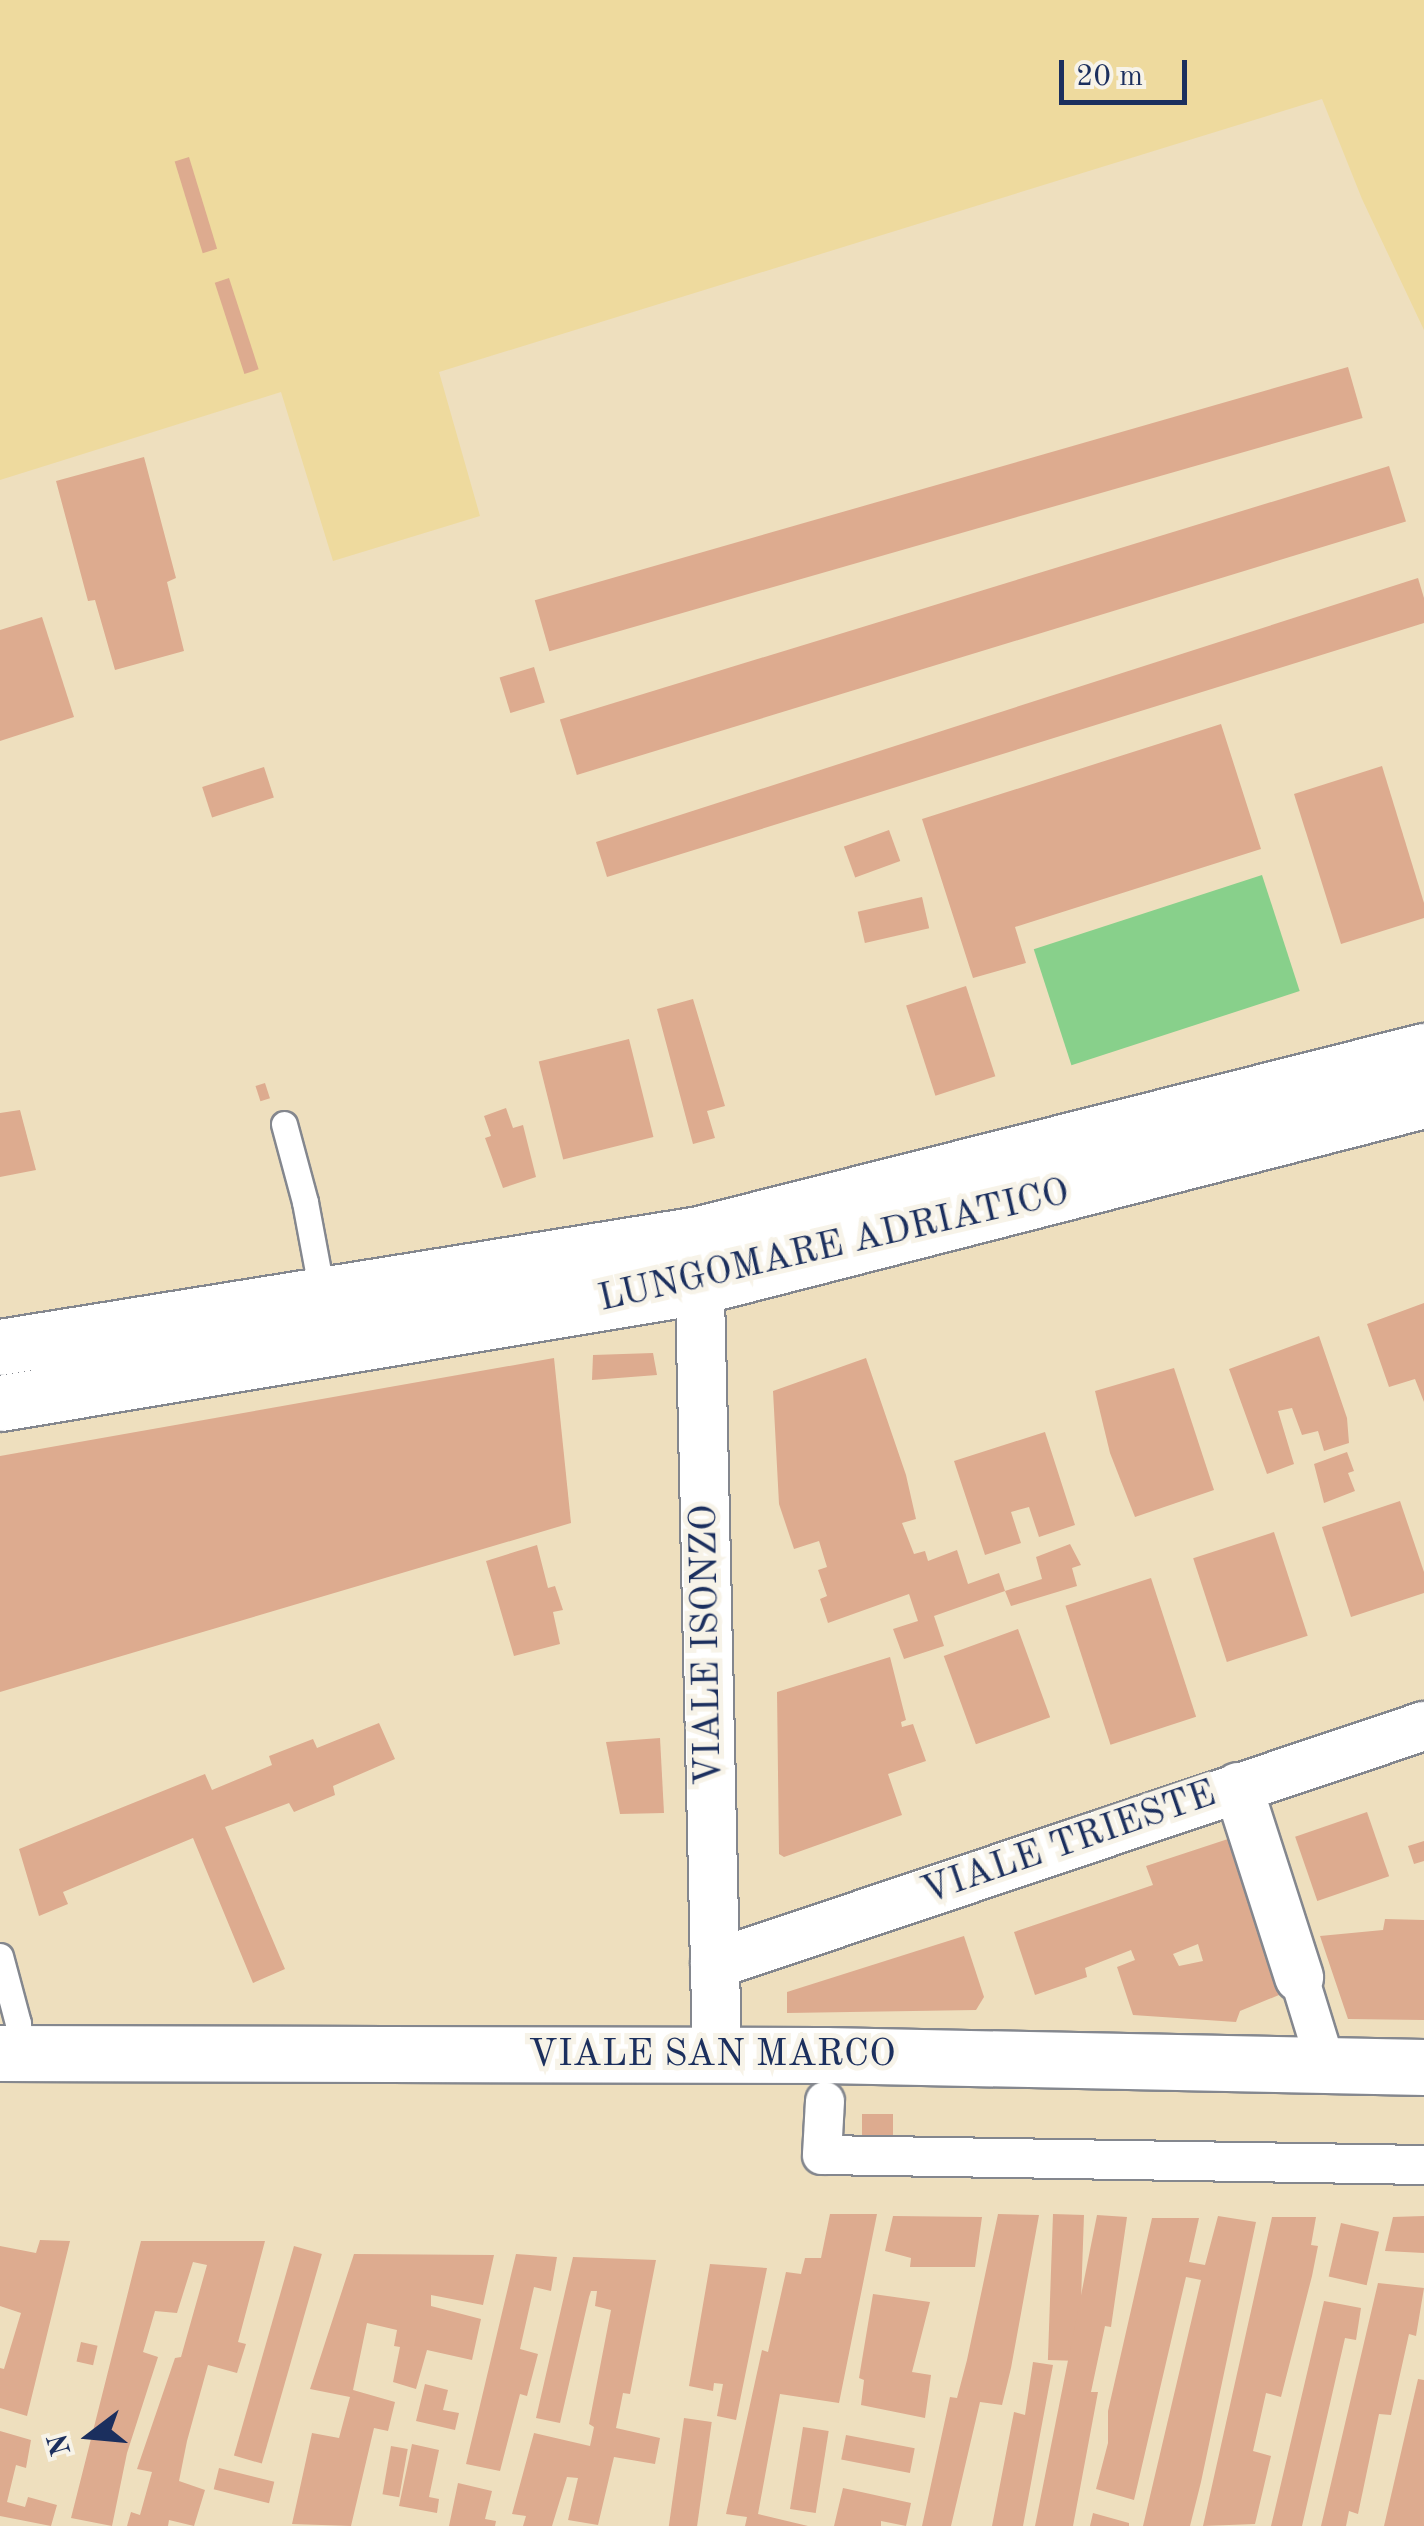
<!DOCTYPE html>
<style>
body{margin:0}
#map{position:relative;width:1424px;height:2526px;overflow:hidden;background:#eedfbe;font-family:"Old Standard TT",serif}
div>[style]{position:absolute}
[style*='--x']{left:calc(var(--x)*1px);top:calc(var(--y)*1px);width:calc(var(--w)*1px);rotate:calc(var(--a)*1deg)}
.green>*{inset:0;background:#88d08b;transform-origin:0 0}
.sand>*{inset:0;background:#eeda9e}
.building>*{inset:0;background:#ddab8f;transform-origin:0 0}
.roads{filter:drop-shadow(2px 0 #84878e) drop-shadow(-2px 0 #84878e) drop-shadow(0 2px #84878e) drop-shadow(0 -2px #84878e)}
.service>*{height:25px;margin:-12.5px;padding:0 12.5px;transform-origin:12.5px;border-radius:12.5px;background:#fff}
.pedestrian>*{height:38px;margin:-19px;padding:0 19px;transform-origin:19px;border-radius:19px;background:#fff}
.minor>*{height:48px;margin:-24px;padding:0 24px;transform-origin:24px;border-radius:24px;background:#fff}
.tertiary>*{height:55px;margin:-27.5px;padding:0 27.5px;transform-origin:27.5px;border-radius:27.5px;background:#fff}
span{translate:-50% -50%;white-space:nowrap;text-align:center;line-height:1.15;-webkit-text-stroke:10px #f7f3e8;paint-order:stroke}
.street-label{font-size:38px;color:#1b2f5e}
.north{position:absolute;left:40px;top:2386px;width:100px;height:100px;-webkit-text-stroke:8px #f7f3e8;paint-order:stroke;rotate:254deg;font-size:28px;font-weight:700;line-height:40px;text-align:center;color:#1b2f5e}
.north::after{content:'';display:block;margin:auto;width:35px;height:45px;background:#1b2f5e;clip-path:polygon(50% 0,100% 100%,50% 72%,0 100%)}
.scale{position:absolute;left:1059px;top:60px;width:128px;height:45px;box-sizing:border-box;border:5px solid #1b2f5e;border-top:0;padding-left:12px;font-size:30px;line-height:35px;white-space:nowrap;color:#1b2f5e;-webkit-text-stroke:8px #f7f3e8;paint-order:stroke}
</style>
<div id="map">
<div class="green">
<div style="left:1262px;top:875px;width:122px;height:240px;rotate:72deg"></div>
</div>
<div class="sand">
<div style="clip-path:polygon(0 0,1424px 0,1424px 330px,1362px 199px,1322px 99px,439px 372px,480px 516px,333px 561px,281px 392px,0 480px)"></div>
</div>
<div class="building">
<div style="left:189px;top:157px;width:96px;height:15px;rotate:73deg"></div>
<div style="left:229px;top:278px;width:96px;height:15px;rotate:72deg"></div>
<div style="left:1348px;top:367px;width:53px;height:846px;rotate:74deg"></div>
<div style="clip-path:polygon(144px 457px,176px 578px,167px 582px,184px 651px,115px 670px,95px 600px,88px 601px,56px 481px)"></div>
<div style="left:1389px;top:466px;width:58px;height:867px;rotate:73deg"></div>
<div style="clip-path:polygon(1418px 578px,1424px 598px,1424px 623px,607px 877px,596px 842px)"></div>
<div style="clip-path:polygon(42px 617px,74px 717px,0 741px,0 630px)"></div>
<div style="left:534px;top:667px;width:37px;height:36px;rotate:73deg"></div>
<div style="clip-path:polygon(1221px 724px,1261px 849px,1015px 927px,1026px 963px,973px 978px,922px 819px)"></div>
<div style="clip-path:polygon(1382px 766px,1424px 903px,1424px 918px,1341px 944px,1294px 794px)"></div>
<div style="left:264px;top:767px;width:32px;height:65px;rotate:72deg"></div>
<div style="left:889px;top:830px;width:33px;height:48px;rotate:70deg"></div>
<div style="left:922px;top:897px;width:32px;height:66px;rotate:77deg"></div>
<div style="left:966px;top:986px;width:95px;height:63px;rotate:72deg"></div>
<div style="clip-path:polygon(693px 999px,725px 1106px,707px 1111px,715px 1138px,693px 1144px,657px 1009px)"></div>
<div style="left:629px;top:1039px;width:101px;height:93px;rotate:76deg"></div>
<div style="left:265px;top:1083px;width:16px;height:10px;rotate:72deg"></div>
<div style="clip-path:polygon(506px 1108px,513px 1128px,523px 1125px,536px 1177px,503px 1188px,485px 1138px,491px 1136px,484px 1116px)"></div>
<div style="clip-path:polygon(20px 1110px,36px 1170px,0 1177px,0 1113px)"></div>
<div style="clip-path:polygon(1424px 1303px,1424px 1402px,1415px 1379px,1389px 1387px,1367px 1324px)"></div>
<div style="clip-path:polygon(1319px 1336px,1347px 1418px,1349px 1443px,1324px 1451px,1318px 1431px,1302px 1435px,1292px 1408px,1278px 1411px,1294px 1464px,1267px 1474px,1229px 1369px)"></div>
<div style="clip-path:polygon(653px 1353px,657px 1375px,592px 1380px,593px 1355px)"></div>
<div style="clip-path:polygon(554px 1358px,571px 1523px,0 1692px,0 1456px)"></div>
<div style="clip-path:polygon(866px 1358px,906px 1475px,916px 1519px,902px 1523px,914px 1554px,925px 1551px,928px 1561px,957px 1550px,968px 1584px,999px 1573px,1005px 1591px,934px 1616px,944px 1646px,904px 1659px,893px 1629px,918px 1621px,909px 1594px,828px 1623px,820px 1599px,827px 1596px,818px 1570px,827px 1567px,819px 1541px,794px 1549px,779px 1504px,773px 1391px)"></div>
<div style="clip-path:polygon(1174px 1368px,1214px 1490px,1135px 1517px,1110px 1453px,1095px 1391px)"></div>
<div style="clip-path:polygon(1045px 1432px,1075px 1525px,1039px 1537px,1029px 1507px,1011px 1512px,1021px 1543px,985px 1555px,954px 1461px)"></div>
<div style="clip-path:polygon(1347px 1452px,1354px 1471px,1348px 1473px,1355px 1491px,1324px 1503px,1314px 1464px)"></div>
<div style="clip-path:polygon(1400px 1501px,1424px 1572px,1424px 1593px,1351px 1617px,1322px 1527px)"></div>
<div style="left:1274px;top:1532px;width:109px;height:85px;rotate:72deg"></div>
<div style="clip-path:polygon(1070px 1544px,1081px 1565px,1072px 1568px,1077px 1586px,1011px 1606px,1005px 1591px,1042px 1579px,1036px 1557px)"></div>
<div style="clip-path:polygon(537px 1545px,548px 1588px,555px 1586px,563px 1610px,553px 1612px,560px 1644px,514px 1656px,486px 1561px)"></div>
<div style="left:1151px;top:1578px;width:146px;height:90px;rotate:72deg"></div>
<div style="left:1018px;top:1629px;width:94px;height:79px;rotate:70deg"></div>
<div style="clip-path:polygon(890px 1657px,906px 1720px,901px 1722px,902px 1727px,913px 1724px,926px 1761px,888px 1774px,902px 1815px,784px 1857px,779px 1854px,777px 1692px)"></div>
<div style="clip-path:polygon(379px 1723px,395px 1759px,333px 1786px,335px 1795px,294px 1812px,289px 1803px,225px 1827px,285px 1969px,253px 1983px,193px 1838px,63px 1892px,68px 1904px,39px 1916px,19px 1849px,205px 1774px,212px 1790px,272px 1765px,269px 1756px,313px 1739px,317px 1748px)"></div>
<div style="clip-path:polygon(660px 1738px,664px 1813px,620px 1814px,606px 1742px)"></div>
<div style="left:1367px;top:1812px;width:68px;height:76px;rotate:71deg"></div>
<div style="clip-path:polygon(evenodd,1228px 1839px,1279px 1995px,1240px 2011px,1236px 2022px,1133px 2015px,1117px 1967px,1135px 1960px,1131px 1950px,1085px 1968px,1087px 1977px,1035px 1995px,1014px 1932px,1153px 1885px,1146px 1866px,1228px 1839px,1198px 1944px,1203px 1961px,1179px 1966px,1173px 1954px,1198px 1944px)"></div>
<div style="clip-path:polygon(1424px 1841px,1424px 1861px,1414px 1864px,1408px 1846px)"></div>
<div style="clip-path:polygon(1385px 1919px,1424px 1920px,1424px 2020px,1348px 2019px,1320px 1936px,1383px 1930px)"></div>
<div style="clip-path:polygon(964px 1936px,984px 1997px,976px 2010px,787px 2013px,787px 1992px)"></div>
<div style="left:893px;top:2114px;width:32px;height:31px;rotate:90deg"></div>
<div style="clip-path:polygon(830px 2214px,877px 2214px,839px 2403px,780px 2394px,758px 2514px,808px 2526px,745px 2526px,747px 2517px,726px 2514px,762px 2350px,768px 2352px,786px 2272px,801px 2274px,805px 2258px,821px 2258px)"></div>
<div style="clip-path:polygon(998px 2214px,1039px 2215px,1011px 2368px,1002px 2405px,980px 2402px,951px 2526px,922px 2526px,950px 2397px,957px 2398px,967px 2360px)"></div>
<div style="left:1053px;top:2214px;width:31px;height:146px;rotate:2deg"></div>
<div style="clip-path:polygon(1097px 2215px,1127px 2217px,1111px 2327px,1105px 2326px,1091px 2392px,1098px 2392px,1073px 2526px,1035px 2526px)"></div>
<div style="clip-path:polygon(893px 2216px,982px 2217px,975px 2267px,910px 2267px,911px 2258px,885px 2251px)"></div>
<div style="clip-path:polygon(1218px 2216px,1256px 2222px,1201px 2482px,1190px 2526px,1143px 2526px,1201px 2280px,1186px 2277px,1134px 2500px,1096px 2489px,1108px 2443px,1108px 2411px,1152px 2218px,1199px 2218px,1189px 2262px,1205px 2265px)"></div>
<div style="clip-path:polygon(1424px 2216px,1424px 2253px,1385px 2251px,1393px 2217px)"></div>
<div style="clip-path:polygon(1272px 2217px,1316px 2217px,1311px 2245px,1318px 2246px,1312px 2276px,1281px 2397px,1266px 2393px,1253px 2451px,1271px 2456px,1255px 2524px,1203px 2526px)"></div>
<div style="left:1341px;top:2223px;width:39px;height:55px;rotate:13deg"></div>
<div style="clip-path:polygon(40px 2240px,70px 2241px,27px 2416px,0 2408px,0 2368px,4px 2369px,21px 2313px,0 2306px,0 2246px,36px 2253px)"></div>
<div style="clip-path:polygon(141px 2241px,265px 2241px,238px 2342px,246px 2344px,237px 2373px,208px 2365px,187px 2441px,179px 2481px,205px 2490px,194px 2526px,169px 2520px,168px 2526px,127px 2526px,131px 2512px,140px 2515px,152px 2472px,137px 2469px,175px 2358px,181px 2357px,207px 2265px,193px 2262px,177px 2313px,155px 2311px,143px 2352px,158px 2357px,127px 2453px,112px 2526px,71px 2518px)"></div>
<div style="left:294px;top:2246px;width:29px;height:218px;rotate:16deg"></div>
<div style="clip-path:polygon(354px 2254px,494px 2255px,483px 2305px,431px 2295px,431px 2306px,481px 2319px,472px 2360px,427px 2350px,416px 2389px,393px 2382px,400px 2347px,394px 2346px,397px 2330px,367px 2323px,353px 2390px,395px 2402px,388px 2431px,374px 2428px,351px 2526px,292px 2524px,312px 2433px,339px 2438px,350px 2397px,310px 2389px)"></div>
<div style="clip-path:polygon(516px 2254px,557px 2257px,551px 2291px,534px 2287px,520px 2349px,538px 2354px,527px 2396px,520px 2394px,500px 2471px,466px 2464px)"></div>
<div style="clip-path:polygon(573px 2257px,656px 2260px,630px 2394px,623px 2393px,616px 2428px,660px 2438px,655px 2464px,614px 2457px,598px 2525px,568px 2520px,578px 2478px,567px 2477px,552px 2526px,523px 2526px,526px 2516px,512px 2514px,534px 2433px,590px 2446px,594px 2427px,589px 2424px,611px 2310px,595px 2306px,597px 2291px,591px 2291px,589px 2297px,560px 2423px,536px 2418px)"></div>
<div style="clip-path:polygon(710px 2264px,767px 2268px,736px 2420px,717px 2416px,723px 2384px,714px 2383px,713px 2391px,689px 2386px)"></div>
<div style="clip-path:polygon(1378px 2283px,1424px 2288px,1416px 2336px,1409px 2334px,1391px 2415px,1379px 2414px,1358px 2514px,1349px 2511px,1346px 2526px,1321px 2526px)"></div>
<div style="clip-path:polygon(873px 2294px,930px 2302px,912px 2372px,931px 2375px,925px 2418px,861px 2405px,864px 2380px,859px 2378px)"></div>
<div style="clip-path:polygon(1324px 2301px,1361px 2308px,1356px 2340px,1345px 2338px,1302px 2526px,1271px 2526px)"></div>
<div style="left:81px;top:2342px;width:17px;height:20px;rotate:13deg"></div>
<div style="clip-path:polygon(1033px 2362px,1053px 2365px,1023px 2526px,992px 2526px,1014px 2412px,1025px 2415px)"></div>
<div style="clip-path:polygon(1418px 2379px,1424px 2380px,1424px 2526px,1384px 2526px)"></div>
<div style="clip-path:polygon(425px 2384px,448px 2390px,443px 2410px,459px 2413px,455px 2430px,416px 2421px)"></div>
<div style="left:684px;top:2418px;width:28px;height:110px;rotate:8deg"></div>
<div style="left:803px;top:2427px;width:26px;height:83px;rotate:9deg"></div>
<div style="clip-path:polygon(0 2431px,31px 2440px,26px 2468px,16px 2465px,7px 2502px,25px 2507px,28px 2497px,57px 2505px,51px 2526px,0 2516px)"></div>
<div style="left:846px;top:2435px;width:70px;height:25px;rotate:11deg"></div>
<div style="clip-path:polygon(412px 2444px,439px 2450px,429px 2497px,439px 2499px,437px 2513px,399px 2506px)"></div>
<div style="left:391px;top:2446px;width:17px;height:49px;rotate:10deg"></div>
<div style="left:219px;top:2468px;width:57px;height:22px;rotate:14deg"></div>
<div style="clip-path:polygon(458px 2483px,492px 2491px,485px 2519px,496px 2521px,495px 2526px,449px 2526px)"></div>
<div style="clip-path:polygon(843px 2488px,911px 2503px,906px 2526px,881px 2521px,881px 2526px,834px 2526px)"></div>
<div style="clip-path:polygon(1093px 2513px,1129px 2523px,1129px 2526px,1090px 2526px)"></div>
</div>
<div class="roads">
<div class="service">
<div style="--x:284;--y:1124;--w:81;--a:74.9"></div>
<div style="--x:305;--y:1202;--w:93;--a:79.4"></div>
<div style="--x:0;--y:1956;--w:69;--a:75"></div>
<div style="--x:18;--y:2023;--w:30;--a:88"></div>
</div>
<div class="pedestrian">
<div style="--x:1299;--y:1977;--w:92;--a:72.9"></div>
<div style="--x:825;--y:2101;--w:54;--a:93.2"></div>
<div style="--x:822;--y:2155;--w:602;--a:0.95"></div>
</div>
<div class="minor">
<div style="--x:699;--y:1250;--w:806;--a:88.72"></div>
<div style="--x:1238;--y:1787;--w:200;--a:72.2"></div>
<div style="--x:715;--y:1964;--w:748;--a:-18.56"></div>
</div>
<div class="tertiary">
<div style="--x:0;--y:1347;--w:708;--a:-9.18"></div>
<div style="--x:699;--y:1234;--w:748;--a:-14.17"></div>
<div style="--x:0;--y:1403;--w:710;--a:-9.49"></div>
<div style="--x:700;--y:1286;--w:748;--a:-14.41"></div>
<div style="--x:0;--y:2053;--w:825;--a:0.14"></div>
<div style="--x:825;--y:2055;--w:599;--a:1.15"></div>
</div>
</div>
<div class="street-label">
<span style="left:834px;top:1247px;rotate:-13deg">LUNGOMARE ADRIATICO</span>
<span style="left:708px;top:1645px;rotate:-91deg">VIALE ISONZO</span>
<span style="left:1069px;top:1844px;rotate:-19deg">VIALE TRIESTE</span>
<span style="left:712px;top:2056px">VIALE SAN MARCO</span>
</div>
<div class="north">N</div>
<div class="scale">20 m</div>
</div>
